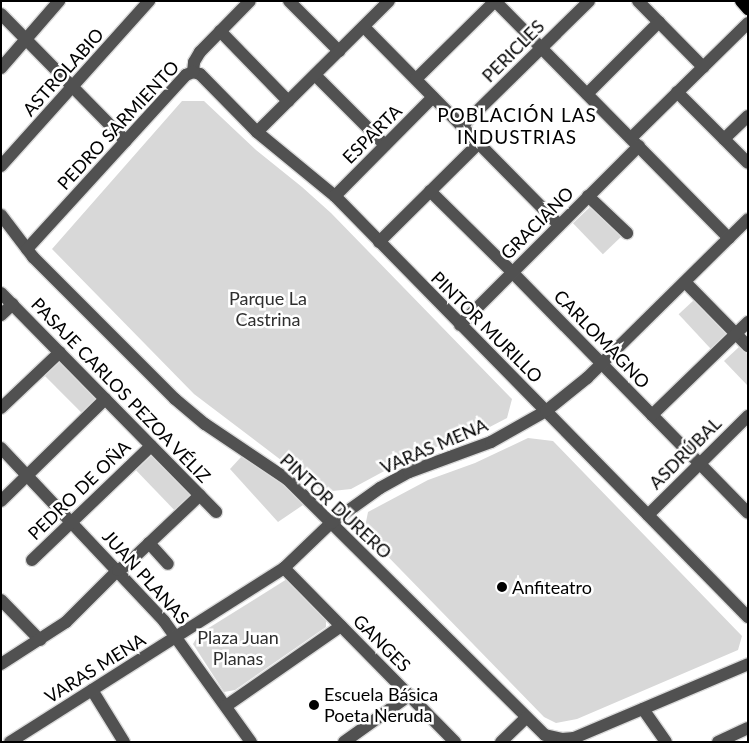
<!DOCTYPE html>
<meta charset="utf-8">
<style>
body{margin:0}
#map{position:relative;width:749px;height:743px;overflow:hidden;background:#fff;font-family:Lato,sans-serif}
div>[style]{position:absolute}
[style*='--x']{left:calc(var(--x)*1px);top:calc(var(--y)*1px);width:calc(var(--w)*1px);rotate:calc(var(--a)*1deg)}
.green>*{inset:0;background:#d8d8d8;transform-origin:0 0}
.roads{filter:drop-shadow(1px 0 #dbdbdb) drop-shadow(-1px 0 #dbdbdb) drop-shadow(0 1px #dbdbdb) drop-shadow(0 -1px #dbdbdb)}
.minor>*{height:12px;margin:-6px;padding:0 6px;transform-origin:6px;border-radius:6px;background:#515151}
.major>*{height:12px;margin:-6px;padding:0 6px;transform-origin:6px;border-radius:6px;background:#000}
.dots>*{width:14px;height:14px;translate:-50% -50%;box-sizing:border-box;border:2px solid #fff;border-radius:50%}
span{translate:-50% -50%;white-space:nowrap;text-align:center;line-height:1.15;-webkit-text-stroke:5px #fff;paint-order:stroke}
.street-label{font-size:18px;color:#000}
.park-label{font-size:18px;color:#2f2f2f}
.poi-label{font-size:18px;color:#000}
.left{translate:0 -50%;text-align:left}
.neighbourhood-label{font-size:19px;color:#000;letter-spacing:1px}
.frame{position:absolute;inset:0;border:2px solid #000;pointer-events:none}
</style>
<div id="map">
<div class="green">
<div style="clip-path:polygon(182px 101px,204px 101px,256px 150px,302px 187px,331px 213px,512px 399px,507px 418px,484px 430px,414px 455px,351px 489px,323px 492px,194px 394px,52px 249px)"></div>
<div style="left:591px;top:206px;width:43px;height:25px;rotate:46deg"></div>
<div style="left:694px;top:300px;width:48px;height:21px;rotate:47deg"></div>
<div style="clip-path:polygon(740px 346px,748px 355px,748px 386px,724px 361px)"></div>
<div style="left:59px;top:359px;width:55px;height:22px;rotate:45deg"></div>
<div style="clip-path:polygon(528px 438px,553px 441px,742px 636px,738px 650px,577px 719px,556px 723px,544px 717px,364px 532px,368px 512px,428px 480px,475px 463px)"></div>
<div style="left:154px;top:453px;width:57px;height:25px;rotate:46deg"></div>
<div style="clip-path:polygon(242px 456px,280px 481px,303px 505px,278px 522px,230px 469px)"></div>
<div style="clip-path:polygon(287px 579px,326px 620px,326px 627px,235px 690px,224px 692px,193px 644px,199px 634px)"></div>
</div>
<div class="roads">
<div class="minor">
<div style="--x:289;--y:1;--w:71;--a:45"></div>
<div style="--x:495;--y:1;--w:333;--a:45.4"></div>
<div style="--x:638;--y:1;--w:93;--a:45.4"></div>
<div style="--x:1;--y:14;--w:178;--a:45.5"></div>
<div style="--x:364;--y:27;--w:278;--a:45.4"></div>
<div style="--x:220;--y:31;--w:98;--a:45.8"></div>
<div style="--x:1;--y:68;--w:89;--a:-49.1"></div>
<div style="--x:193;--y:72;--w:7;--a:16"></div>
<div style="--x:200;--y:74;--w:81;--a:45.5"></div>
<div style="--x:257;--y:132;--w:101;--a:39.4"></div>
<div style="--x:335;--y:196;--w:590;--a:45.55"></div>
<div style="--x:193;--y:72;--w:10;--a:-84"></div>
<div style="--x:194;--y:62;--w:12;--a:-59"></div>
<div style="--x:200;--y:52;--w:71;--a:-45.6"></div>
<div style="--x:315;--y:75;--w:99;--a:45"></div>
<div style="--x:416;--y:79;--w:111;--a:-44.6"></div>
<div style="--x:677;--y:92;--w:100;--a:45"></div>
<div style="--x:587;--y:94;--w:102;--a:-45"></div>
<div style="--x:462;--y:126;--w:178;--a:-44.5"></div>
<div style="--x:257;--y:132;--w:186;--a:-44.8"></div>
<div style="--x:631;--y:138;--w:164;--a:-44.5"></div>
<div style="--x:724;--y:139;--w:33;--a:-44"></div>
<div style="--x:1;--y:166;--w:222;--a:-48.1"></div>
<div style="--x:430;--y:191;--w:115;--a:44.6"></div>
<div style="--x:512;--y:272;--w:337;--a:45.6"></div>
<div style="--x:335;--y:196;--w:139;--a:-45.3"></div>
<div style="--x:588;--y:196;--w:54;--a:43.5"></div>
<div style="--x:1;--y:215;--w:53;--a:52.7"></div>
<div style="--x:33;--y:257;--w:201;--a:45"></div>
<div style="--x:175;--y:399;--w:39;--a:40"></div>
<div style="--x:205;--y:424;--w:99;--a:33.9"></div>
<div style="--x:287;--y:479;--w:363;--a:44.8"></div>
<div style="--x:545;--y:735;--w:17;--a:13"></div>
<div style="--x:562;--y:739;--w:12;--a:-5"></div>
<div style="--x:574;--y:738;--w:189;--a:-23"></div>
<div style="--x:379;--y:242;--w:141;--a:-44.7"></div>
<div style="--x:27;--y:249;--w:236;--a:-47.6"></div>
<div style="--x:186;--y:75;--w:8;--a:-23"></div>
<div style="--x:685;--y:282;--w:90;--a:45.5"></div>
<div style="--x:1;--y:293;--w:307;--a:45.5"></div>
<div style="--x:1;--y:315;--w:16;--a:-43"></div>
<div style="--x:460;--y:325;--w:253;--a:-45"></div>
<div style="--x:1;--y:408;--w:81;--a:-43.5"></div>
<div style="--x:652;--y:415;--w:134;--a:-44.1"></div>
<div style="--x:1;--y:448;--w:238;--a:46.7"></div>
<div style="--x:164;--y:621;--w:149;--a:54.3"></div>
<div style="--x:1;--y:501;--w:146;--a:-44.4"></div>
<div style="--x:648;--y:515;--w:141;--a:-44.7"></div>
<div style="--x:149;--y:543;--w:28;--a:48"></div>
<div style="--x:32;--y:560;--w:165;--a:-43.8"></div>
<div style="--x:284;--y:568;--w:244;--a:45.5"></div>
<div style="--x:1;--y:600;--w:56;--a:45.7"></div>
<div style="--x:1;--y:664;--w:77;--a:-32.9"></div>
<div style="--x:66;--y:622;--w:74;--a:-45"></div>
<div style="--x:118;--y:570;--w:8;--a:-30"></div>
<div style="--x:125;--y:566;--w:103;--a:-43.4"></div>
<div style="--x:92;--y:690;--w:61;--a:58.4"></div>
<div style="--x:226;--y:706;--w:140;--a:-34.8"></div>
<div style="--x:643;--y:709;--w:40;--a:55.1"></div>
<div style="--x:10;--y:742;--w:325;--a:-32.4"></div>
<div style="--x:284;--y:568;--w:65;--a:-43.8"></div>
<div style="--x:331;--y:523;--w:60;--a:-35.5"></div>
<div style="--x:380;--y:488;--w:33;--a:-29"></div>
<div style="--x:409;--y:472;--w:87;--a:-20.1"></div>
<div style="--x:491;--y:442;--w:63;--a:-29.4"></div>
<div style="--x:546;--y:411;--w:53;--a:-38.8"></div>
<div style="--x:587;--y:378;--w:226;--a:-44.6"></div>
<div style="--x:344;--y:742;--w:81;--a:-35.5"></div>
<div style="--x:501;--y:742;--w:35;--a:-44"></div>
<div style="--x:718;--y:742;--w:33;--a:-25"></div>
</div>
<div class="major">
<div style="--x:741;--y:1;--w:11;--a:49"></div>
</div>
</div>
<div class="dots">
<div style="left:502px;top:587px;background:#000"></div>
<div style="left:314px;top:705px;background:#000"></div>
</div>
<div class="street-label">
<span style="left:513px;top:51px;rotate:-45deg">PERICLES</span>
<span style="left:63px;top:72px;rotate:-48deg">ASTROLABIO</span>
<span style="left:118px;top:125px;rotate:-47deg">PEDRO SARMIENTO</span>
<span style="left:372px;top:134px;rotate:-45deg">ESPARTA</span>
<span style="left:537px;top:223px;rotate:-45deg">GRACIANO</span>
<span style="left:487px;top:327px;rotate:45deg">PINTOR MURILLO</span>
<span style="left:602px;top:339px;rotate:46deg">CARLOMAGNO</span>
<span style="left:121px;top:390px;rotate:46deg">PASAJE CARLOS PEZOA VÉLIZ</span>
<span style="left:434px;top:446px;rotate:-23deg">VARAS MENA</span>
<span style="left:685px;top:453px;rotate:-45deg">ASDRÚBAL</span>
<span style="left:79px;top:490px;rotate:-44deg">PEDRO DE OÑA</span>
<span style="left:336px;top:506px;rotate:43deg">PINTOR DURERO</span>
<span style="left:146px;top:577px;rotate:48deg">JUAN PLANAS</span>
<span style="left:382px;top:643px;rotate:45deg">GANGES</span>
<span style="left:95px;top:668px;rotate:-32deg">VARAS MENA</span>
</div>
<div class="park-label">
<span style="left:268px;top:309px">Parque La<br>Castrina</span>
<span style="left:238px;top:648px">Plaza Juan<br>Planas</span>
</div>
<div class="poi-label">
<span class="left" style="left:512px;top:587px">Anfiteatro</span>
<span class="left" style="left:324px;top:705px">Escuela Básica<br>Poeta Neruda</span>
</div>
<div class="neighbourhood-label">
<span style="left:517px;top:126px">POBLACIÓN LAS<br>INDUSTRIAS</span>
</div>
<div class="frame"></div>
</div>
